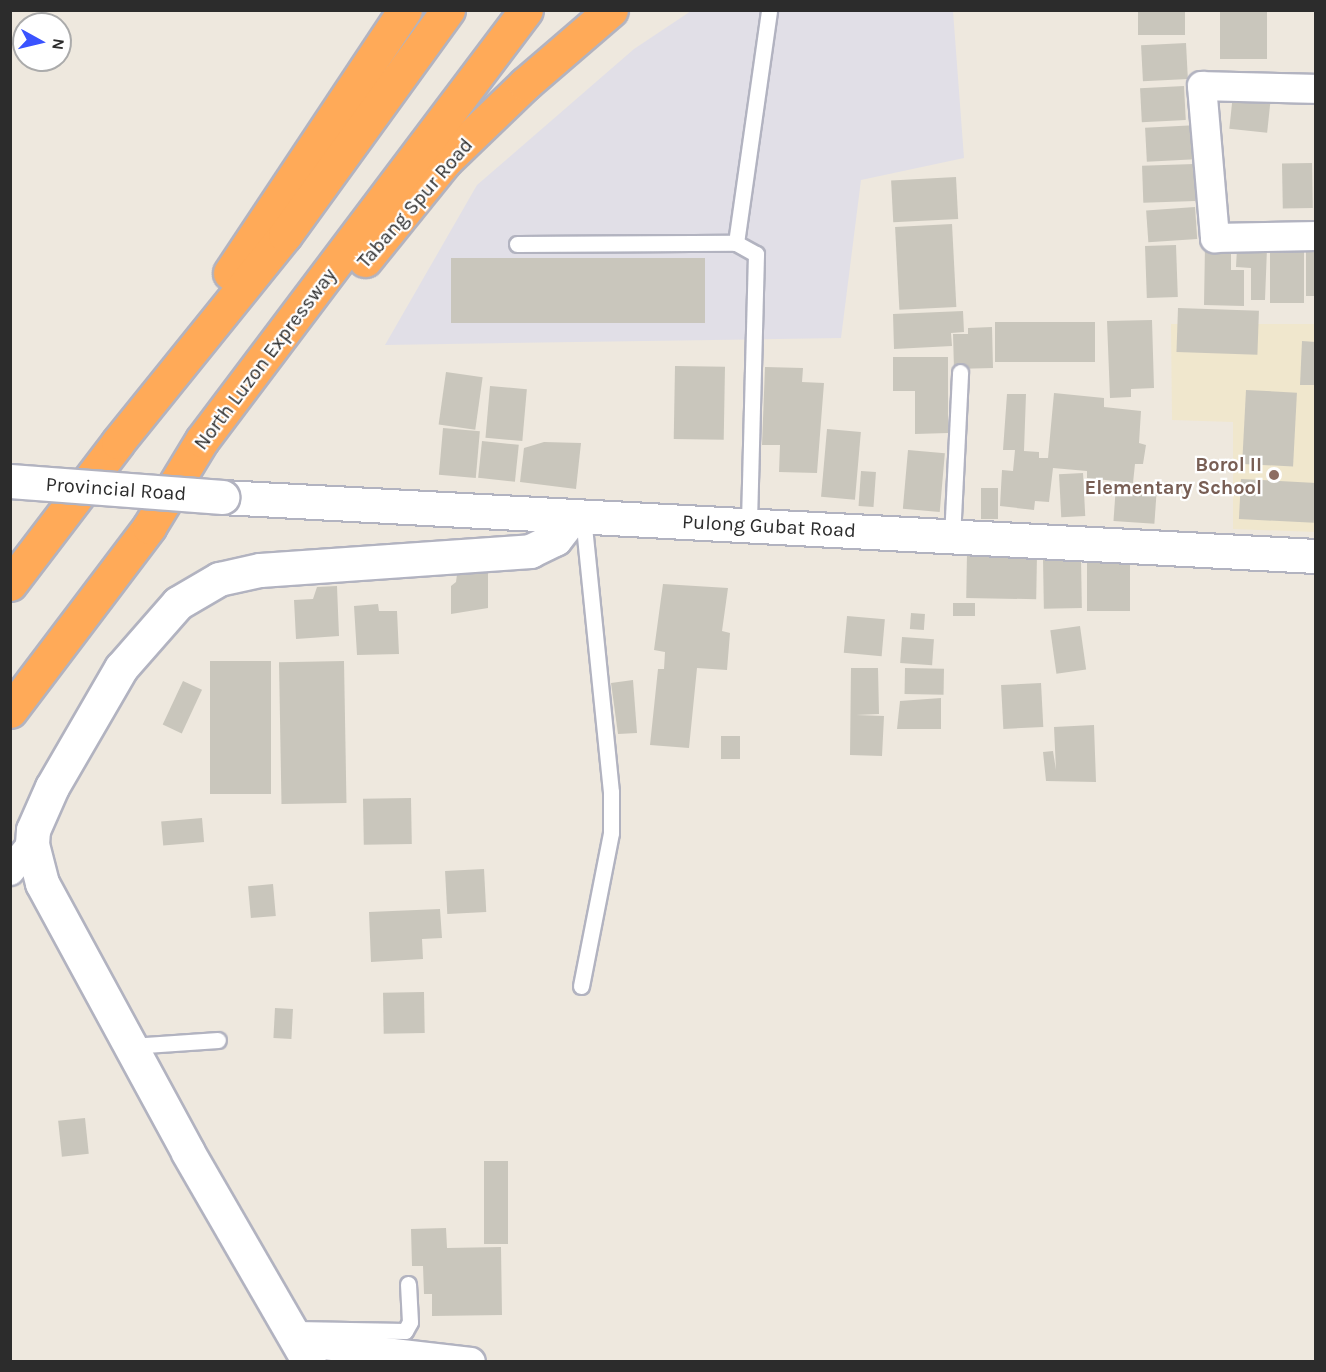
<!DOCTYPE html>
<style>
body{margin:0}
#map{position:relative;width:1326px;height:1372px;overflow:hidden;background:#eee8de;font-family:Karla,sans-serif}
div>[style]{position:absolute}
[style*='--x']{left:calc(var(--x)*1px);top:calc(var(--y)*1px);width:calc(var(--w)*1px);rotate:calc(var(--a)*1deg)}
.industrial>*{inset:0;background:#e1dfe7}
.education>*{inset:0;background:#f0e7cd}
.building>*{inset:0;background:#c9c6bc;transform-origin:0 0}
.roads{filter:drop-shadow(2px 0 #b2b3c0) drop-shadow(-2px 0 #b2b3c0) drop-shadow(0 2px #b2b3c0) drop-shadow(0 -2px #b2b3c0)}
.lane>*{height:15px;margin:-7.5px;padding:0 7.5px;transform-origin:7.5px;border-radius:7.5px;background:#fff}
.street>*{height:28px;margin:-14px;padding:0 14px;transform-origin:14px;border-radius:14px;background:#fff}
.secondary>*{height:33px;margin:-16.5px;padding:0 16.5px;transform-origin:16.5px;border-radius:16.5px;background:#fff}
.highway>*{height:33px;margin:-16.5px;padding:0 16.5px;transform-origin:16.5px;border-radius:16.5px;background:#ffaa58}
.bridges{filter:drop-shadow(2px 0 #b2b3c0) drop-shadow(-2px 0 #b2b3c0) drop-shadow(0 2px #b2b3c0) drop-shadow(0 -2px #b2b3c0)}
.secondary-bridge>*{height:33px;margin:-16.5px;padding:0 16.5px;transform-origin:16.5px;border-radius:16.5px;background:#fff}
.dots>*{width:16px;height:16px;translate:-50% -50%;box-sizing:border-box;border:3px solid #fff;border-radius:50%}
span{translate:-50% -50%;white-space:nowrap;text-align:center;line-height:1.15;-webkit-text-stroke:4.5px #fff;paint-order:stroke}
.street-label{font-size:20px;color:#2c2c2c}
.education-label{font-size:20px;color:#785e54;font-weight:700}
.right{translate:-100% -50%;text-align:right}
.frame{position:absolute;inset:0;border:12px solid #2c2c2c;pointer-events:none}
.north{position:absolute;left:12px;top:12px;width:60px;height:60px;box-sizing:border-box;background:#fff;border:2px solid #ababab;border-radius:50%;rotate:98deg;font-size:16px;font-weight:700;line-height:24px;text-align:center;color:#2c2c2c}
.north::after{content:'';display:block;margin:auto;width:21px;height:27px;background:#3a53ff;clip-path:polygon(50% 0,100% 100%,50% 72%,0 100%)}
</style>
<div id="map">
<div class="industrial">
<div style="clip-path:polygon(691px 11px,953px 11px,964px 158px,861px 180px,841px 338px,385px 345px,477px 185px,634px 49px)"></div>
</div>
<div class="education">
<div style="clip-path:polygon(1171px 324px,1315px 324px,1315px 532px,1233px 529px,1233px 422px,1172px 420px)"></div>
</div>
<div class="building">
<div style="left:1138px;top:10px;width:47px;height:25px"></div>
<div style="left:1220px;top:10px;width:47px;height:49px"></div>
<div style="left:1186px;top:43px;width:36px;height:45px;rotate:87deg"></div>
<div style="left:1184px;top:86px;width:34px;height:44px;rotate:87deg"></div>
<div style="left:1233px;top:94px;width:38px;height:35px;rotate:6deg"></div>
<div style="left:1198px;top:125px;width:34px;height:53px;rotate:87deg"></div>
<div style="left:1312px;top:163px;width:45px;height:30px;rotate:89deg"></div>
<div style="left:1194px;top:164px;width:37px;height:52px;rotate:88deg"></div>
<div style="left:956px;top:177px;width:42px;height:65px;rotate:87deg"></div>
<div style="left:1195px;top:207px;width:32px;height:49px;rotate:86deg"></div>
<div style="left:952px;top:224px;width:83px;height:57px;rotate:87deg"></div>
<div style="left:1176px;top:245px;width:52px;height:31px;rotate:88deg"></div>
<div style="clip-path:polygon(1205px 245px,1231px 246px,1231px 270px,1244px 270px,1244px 306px,1204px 305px)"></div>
<div style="left:1270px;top:247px;width:34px;height:56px"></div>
<div style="left:1306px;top:247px;width:10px;height:49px"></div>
<div style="clip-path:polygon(1237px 248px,1267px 248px,1265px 300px,1251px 300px,1251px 268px,1236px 267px)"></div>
<div style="left:705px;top:258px;width:65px;height:254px;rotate:90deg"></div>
<div style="left:1178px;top:308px;width:81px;height:44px;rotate:2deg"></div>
<div style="clip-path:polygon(963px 311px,964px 332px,951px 333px,952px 346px,894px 349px,893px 314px)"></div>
<div style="clip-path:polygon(1152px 320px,1154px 388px,1131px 389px,1131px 397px,1110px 398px,1107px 321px)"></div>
<div style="left:1095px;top:322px;width:40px;height:100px;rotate:90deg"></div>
<div style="clip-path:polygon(992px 327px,993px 368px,954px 369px,953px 334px,968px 334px,968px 328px)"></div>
<div style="clip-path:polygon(1302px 341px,1316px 342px,1316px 385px,1300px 385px)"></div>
<div style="clip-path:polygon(893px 357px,948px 357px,948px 433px,915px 434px,915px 391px,893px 391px)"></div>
<div style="left:675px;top:366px;width:50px;height:73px;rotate:1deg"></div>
<div style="clip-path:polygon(765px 367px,803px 368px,802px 382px,824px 383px,817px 473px,779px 472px,780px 445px,762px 445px)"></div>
<div style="left:446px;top:372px;width:37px;height:53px;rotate:8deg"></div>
<div style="left:490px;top:386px;width:37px;height:52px;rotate:5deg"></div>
<div style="left:1246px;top:390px;width:51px;height:74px;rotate:3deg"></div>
<div style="clip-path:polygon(1054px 393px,1104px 398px,1104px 407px,1141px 411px,1139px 443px,1146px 445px,1143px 464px,1135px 464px,1133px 483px,1087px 478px,1087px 471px,1053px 468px,1049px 502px,1035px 501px,1034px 510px,1000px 506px,1002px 470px,1013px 471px,1015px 450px,1003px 450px,1007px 394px,1026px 394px,1024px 451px,1039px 452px,1039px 458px,1048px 458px)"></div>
<div style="left:443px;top:428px;width:37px;height:47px;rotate:5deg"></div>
<div style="left:827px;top:429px;width:34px;height:68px;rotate:5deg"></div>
<div style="left:482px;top:441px;width:37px;height:37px;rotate:6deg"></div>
<div style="clip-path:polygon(544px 442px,581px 443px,576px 489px,520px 482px,524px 448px)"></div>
<div style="left:908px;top:450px;width:37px;height:59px;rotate:5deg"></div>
<div style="left:861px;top:471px;width:15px;height:35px;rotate:4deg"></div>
<div style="left:1083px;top:473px;width:43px;height:24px;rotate:87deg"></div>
<div style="left:1241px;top:479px;width:75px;height:40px;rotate:3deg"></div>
<div style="left:1116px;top:485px;width:41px;height:36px;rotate:4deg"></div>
<div style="left:981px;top:488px;width:17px;height:31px"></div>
<div style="left:967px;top:553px;width:70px;height:45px;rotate:1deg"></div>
<div style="left:1087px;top:553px;width:43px;height:58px"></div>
<div style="left:1081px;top:558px;width:50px;height:38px;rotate:89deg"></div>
<div style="clip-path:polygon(488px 565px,488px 608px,451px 614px,451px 586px,456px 582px,458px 567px)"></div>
<div style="clip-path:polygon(663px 584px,728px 588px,722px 631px,730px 633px,727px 670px,697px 668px,689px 748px,650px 745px,658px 669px,664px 669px,665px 652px,654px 650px)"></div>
<div style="clip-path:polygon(337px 586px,339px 636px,296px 639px,294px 600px,313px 599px,317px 587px)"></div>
<div style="left:953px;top:603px;width:22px;height:13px"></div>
<div style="clip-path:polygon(378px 604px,379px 611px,397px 611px,399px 654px,357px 655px,354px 606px)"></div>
<div style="left:911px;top:613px;width:14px;height:16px;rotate:4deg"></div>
<div style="left:847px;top:616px;width:38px;height:37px;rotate:5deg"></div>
<div style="left:1080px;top:626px;width:44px;height:30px;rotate:82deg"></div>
<div style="left:902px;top:637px;width:32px;height:26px;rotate:4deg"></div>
<div style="left:210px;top:661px;width:61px;height:133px"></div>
<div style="left:344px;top:661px;width:142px;height:65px;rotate:89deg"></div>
<div style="clip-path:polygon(851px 668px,878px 668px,879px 714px,856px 715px,884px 716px,882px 756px,850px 755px)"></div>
<div style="left:905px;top:668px;width:39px;height:26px;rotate:1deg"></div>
<div style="clip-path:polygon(633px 680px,637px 733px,618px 734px,611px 683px)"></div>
<div style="left:183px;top:681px;width:21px;height:48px;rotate:25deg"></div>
<div style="left:1041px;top:683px;width:44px;height:40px;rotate:87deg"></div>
<div style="clip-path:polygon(941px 698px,941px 729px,897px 729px,900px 701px)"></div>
<div style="clip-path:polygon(1094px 725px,1096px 782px,1046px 781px,1043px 752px,1053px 751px,1056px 770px,1054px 727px)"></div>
<div style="left:721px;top:736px;width:19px;height:23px"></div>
<div style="left:411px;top:798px;width:46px;height:48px;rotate:89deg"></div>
<div style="left:202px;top:818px;width:24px;height:41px;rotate:85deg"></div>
<div style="left:484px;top:869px;width:43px;height:39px;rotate:87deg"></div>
<div style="left:273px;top:884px;width:32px;height:25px;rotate:85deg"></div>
<div style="clip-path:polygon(440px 909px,442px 938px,422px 939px,423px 959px,371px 962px,369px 912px)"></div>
<div style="left:424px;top:992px;width:41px;height:41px;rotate:89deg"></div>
<div style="left:275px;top:1008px;width:18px;height:30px;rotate:3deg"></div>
<div style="left:85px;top:1118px;width:36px;height:27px;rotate:84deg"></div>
<div style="left:484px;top:1161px;width:24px;height:83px"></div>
<div style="clip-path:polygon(446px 1228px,447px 1248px,501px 1247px,502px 1315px,432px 1316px,432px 1294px,424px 1294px,423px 1266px,412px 1266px,411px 1229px)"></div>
</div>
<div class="roads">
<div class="lane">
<div style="--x:736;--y:243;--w:234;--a:-81.9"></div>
<div style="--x:517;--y:244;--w:219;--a:-0.3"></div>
<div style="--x:736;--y:243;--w:23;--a:29"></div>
<div style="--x:756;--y:254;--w:269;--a:91.5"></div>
<div style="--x:952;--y:538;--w:166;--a:-87.2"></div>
<div style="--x:581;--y:986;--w:156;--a:-78.9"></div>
<div style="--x:611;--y:833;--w:41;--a:-90"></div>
<div style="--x:611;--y:792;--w:276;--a:-95.8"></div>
<div style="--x:131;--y:1046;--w:87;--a:-3.9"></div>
<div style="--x:295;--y:1329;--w:110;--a:1"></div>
<div style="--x:405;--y:1331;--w:10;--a:-61"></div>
<div style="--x:410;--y:1322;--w:38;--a:-93"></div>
</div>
<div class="street">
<div style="--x:1316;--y:89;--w:114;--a:-178.5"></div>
<div style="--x:1202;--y:86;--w:153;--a:85.1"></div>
<div style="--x:1215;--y:238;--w:101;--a:-1.1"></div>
<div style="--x:10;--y:871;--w:35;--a:-51"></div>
<div style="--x:298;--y:1342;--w:174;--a:6.6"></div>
</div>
<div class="secondary">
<div style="--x:222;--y:497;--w:1096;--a:3.09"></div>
<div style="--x:309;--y:1362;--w:242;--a:-120"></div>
<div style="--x:188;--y:1152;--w:306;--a:-118.5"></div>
<div style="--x:42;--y:883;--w:40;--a:-104.4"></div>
<div style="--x:32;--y:844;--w:14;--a:-86"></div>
<div style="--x:33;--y:830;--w:47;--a:-66.2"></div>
<div style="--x:52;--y:787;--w:138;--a:-59.9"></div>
<div style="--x:121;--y:668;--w:86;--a:-48.8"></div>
<div style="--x:178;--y:603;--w:48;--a:-30.3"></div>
<div style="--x:219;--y:579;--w:42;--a:-12.4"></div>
<div style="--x:260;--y:570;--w:271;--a:-4"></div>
<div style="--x:530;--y:551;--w:28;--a:-26"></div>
<div style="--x:555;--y:539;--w:29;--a:-52"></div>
</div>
<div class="highway">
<div style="--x:365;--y:260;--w:127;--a:-51.1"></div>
<div style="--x:445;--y:161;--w:111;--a:-43.9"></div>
<div style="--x:525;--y:84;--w:113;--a:-40.7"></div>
<div style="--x:230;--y:273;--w:316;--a:-56.4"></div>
<div style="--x:10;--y:584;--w:178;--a:-52.7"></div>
<div style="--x:118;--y:442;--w:266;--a:-51.1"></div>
<div style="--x:285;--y:235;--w:278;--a:-54.1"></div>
<div style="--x:10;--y:711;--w:231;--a:-52.9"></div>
<div style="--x:149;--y:527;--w:102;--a:-58.7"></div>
<div style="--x:202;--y:440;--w:538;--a:-53"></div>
</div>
</div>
<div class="bridges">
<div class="secondary-bridge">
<div style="--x:10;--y:481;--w:213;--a:4.3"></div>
</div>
</div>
<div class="dots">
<div style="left:1274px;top:475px;background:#8d6e63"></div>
</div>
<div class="street-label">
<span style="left:415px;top:203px;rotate:-49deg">Tabang Spur Road</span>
<span style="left:265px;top:359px;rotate:-53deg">North Luzon Expressway</span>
<span style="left:116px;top:489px;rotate:4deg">Provincial Road</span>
<span style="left:769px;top:526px;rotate:3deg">Pulong Gubat Road</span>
</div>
<div class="education-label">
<span class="right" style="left:1262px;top:476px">Borol II<br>Elementary School</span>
</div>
<div class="frame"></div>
<div class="north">N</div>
</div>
